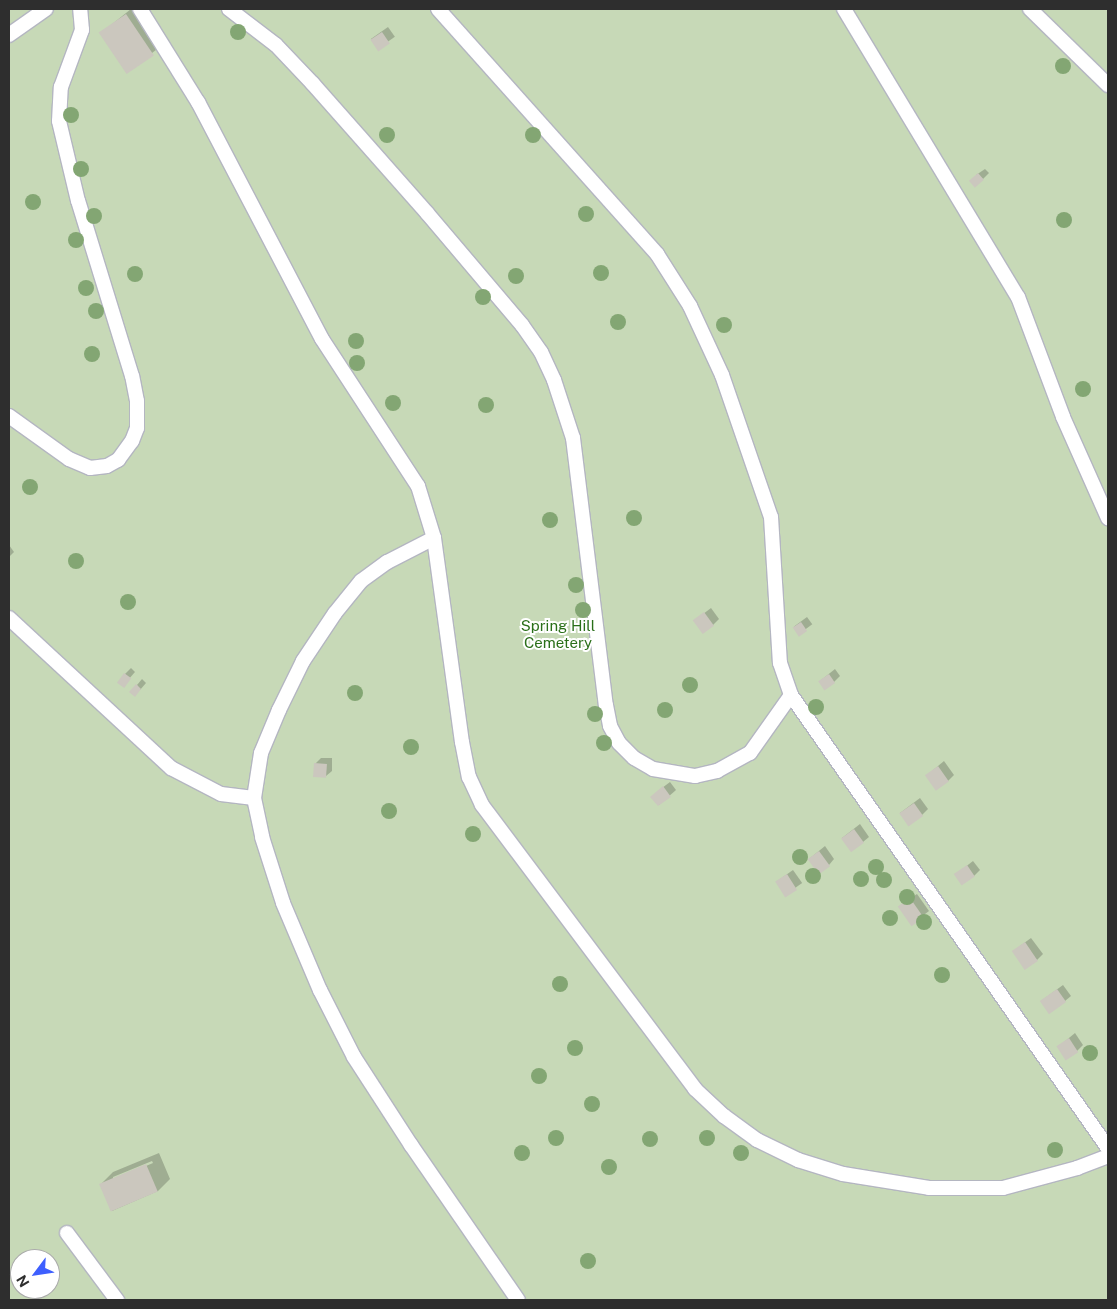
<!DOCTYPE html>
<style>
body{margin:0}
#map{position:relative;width:1117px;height:1309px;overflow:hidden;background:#efe9e0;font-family:"Public Sans",sans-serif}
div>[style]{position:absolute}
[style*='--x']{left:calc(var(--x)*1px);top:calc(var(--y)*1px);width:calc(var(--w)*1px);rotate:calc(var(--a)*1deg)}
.cemetery>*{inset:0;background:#c7d9b7}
.shadow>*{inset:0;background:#0003;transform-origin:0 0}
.building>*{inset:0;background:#cbc7be;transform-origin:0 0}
.roads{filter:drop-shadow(1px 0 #b4b6c1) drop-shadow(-1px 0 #b4b6c1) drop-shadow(0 1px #b4b6c1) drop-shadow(0 -1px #b4b6c1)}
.service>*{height:14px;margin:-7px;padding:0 7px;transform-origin:7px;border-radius:7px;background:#fff}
.trees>*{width:16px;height:16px;margin:-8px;border-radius:50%;background:#83a673}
span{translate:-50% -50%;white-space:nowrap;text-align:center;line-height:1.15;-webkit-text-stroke:4px #fff;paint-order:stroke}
.park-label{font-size:15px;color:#2a6f19}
.frame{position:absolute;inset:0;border:10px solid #2e2e2e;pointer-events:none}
.north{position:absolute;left:10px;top:1249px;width:50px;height:50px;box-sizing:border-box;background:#fff;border:1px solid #ababab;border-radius:50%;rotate:239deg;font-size:14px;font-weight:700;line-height:20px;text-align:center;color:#2e2e2e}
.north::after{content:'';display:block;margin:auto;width:18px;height:22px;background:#3e5ffe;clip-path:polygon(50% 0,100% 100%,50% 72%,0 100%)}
</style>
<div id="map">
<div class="cemetery">
<div style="clip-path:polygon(evenodd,9px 9px,1108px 9px,1108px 1300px,9px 1300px,9px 9px,20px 1259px,50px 1259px,50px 1289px,20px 1289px,20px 1259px)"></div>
</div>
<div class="shadow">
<div style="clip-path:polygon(131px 9px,142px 9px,166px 42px,128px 72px,101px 33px)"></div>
<div style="left:388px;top:27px;width:12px;height:21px;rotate:55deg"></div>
<div style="clip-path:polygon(985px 169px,989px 173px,983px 179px,976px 175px)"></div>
<div style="clip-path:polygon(9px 545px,14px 552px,9px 557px)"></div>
<div style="clip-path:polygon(711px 608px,719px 619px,713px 625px,694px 621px)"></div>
<div style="left:807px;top:617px;width:9px;height:16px;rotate:54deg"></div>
<div style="clip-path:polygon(131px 668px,135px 672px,128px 680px,125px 674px)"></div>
<div style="clip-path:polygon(835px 669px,840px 676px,834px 682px,820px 681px)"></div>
<div style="clip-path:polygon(142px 679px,146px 683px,140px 690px,137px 685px)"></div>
<div style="clip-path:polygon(321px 758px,332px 758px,332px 771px,326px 776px,315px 764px)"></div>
<div style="clip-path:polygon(944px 761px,954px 775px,948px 781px,926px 776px)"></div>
<div style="clip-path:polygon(670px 782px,676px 790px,659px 805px,658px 791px)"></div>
<div style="clip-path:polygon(920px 798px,928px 809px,922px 815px,900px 813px)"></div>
<div style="clip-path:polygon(860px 824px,869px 837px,863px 842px,842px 838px)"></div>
<div style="clip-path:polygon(825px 846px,834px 859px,829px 865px,809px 859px)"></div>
<div style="clip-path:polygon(973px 861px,980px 870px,974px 876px,955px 875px)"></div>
<div style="left:793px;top:870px;width:16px;height:20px;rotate:55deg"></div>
<div style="clip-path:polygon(917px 894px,929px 911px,912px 924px,906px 901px)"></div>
<div style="clip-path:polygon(1031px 938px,1043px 954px,1037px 960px,1020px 946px)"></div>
<div style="clip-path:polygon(1063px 985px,1071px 996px,1065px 1001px,1041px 1001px)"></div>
<div style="clip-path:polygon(1075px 1033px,1083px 1045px,1077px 1051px,1058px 1047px)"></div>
<div style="clip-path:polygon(evenodd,159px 1153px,170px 1179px,158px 1191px,112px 1211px,101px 1184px,113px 1172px,159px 1153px,152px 1161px,153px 1163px,113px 1180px,113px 1177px,152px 1161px)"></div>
</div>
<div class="building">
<div style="left:126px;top:14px;width:50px;height:33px;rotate:56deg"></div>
<div style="left:382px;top:32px;width:14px;height:14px;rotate:56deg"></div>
<div style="left:978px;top:173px;width:9px;height:12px;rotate:49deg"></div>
<div style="left:704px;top:612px;width:17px;height:14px;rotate:54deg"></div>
<div style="left:801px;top:622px;width:11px;height:10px;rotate:56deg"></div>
<div style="left:124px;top:673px;width:9px;height:12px;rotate:36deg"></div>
<div style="left:829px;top:674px;width:11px;height:13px;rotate:56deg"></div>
<div style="clip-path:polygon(136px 684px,141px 689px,135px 697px,129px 692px)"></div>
<div style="left:314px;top:763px;width:13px;height:14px;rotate:4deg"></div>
<div style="left:938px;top:766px;width:19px;height:16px;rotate:55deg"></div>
<div style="clip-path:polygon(663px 786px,671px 797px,658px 806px,650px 797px)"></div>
<div style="left:914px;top:803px;width:16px;height:18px;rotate:55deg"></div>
<div style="left:854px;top:829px;width:17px;height:16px;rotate:54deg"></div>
<div style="left:819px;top:851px;width:19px;height:14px;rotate:54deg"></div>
<div style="left:967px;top:865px;width:14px;height:16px;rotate:56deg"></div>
<div style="left:787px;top:874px;width:19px;height:14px;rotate:58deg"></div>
<div style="left:910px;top:898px;width:24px;height:15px;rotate:55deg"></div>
<div style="left:1025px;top:942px;width:23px;height:16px;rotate:56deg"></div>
<div style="left:1057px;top:989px;width:16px;height:21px;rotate:55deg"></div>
<div style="left:1069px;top:1038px;width:17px;height:15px;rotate:57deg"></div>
<div style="left:146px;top:1164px;width:30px;height:51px;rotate:67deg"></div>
</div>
<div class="roads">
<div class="service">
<div style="--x:140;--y:9;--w:110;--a:58.1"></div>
<div style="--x:198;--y:102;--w:267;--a:62.4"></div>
<div style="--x:322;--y:339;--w:176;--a:56.9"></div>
<div style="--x:418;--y:486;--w:54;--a:72.9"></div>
<div style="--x:434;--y:538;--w:206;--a:82.2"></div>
<div style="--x:462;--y:742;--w:36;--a:79"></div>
<div style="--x:469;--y:777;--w:31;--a:65"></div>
<div style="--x:482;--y:805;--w:355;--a:53.1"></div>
<div style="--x:695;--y:1089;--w:40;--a:43"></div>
<div style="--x:724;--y:1116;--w:41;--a:36"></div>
<div style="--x:757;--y:1140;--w:46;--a:26"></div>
<div style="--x:798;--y:1160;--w:47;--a:17.3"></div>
<div style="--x:843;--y:1174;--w:87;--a:9.2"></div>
<div style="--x:929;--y:1188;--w:74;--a:0"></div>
<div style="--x:1003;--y:1188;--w:77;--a:-15.1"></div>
<div style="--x:1077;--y:1168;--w:33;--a:-21"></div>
<div style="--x:229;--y:9;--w:59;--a:37.5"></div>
<div style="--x:276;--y:45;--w:54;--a:46.5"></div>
<div style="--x:313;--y:84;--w:172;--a:48.5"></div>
<div style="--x:427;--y:213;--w:147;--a:49.7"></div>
<div style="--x:522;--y:325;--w:33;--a:55"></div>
<div style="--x:541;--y:352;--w:31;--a:65"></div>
<div style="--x:554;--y:380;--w:61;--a:71.9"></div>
<div style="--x:573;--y:438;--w:269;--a:83"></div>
<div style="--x:606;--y:705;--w:21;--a:79"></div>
<div style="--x:610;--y:726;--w:19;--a:62"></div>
<div style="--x:619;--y:743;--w:21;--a:45"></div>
<div style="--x:634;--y:758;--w:22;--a:30"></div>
<div style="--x:653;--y:769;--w:43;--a:9.5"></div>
<div style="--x:695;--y:776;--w:23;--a:-13"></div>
<div style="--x:717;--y:771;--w:38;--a:-29"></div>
<div style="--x:750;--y:753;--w:71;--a:-54.7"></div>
<div style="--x:438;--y:9;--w:329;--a:48.2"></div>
<div style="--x:657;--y:254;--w:62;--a:57.6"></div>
<div style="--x:690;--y:306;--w:76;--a:65.1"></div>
<div style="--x:722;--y:375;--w:150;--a:71"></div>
<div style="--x:771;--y:517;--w:146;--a:86.5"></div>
<div style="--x:780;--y:663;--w:34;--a:71"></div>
<div style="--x:791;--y:695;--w:553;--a:55.02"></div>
<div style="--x:844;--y:9;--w:336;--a:58.9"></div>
<div style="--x:1018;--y:297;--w:128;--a:69.4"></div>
<div style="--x:1063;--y:417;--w:111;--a:66"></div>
<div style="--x:1030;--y:9;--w:109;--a:44.3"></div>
<div style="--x:9;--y:35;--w:45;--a:-35.1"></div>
<div style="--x:9;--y:416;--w:74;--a:35.6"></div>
<div style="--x:69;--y:459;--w:23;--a:23"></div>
<div style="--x:90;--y:468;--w:17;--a:-7"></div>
<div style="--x:107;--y:466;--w:13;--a:-29"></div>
<div style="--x:118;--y:460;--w:24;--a:-54"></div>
<div style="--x:132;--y:441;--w:14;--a:-69"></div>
<div style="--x:137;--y:428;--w:27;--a:-90"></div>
<div style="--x:137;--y:401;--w:25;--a:-101"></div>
<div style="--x:132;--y:376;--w:183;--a:-107.1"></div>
<div style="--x:78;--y:201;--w:82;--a:-103.4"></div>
<div style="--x:59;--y:121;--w:34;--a:-87"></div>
<div style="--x:61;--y:87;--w:61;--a:-69.8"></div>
<div style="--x:82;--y:30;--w:21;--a:-95"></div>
<div style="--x:434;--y:538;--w:53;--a:152.9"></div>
<div style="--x:387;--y:562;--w:32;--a:144"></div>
<div style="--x:361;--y:581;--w:41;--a:129.1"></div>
<div style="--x:335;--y:613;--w:58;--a:123.7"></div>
<div style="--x:303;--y:661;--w:55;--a:116.1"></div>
<div style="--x:279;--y:710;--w:47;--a:112.7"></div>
<div style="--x:261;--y:753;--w:46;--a:98.8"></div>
<div style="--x:254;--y:798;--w:40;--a:78"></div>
<div style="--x:262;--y:837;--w:69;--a:72.3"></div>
<div style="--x:283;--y:903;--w:95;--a:67"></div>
<div style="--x:320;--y:990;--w:75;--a:63.1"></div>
<div style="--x:354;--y:1057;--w:105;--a:57.1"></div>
<div style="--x:411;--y:1145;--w:188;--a:55.4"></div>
<div style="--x:9;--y:618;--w:221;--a:42.8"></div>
<div style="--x:171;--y:768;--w:56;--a:27.5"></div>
<div style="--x:221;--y:794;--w:33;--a:7"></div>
<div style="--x:67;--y:1233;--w:84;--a:53.3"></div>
</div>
</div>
<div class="trees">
<div style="left:238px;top:32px"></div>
<div style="left:1063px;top:66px"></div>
<div style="left:71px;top:115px"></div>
<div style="left:387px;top:135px"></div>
<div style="left:533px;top:135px"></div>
<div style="left:81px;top:169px"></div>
<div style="left:33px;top:202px"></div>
<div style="left:586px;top:214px"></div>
<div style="left:94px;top:216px"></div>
<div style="left:1064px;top:220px"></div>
<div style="left:76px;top:240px"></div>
<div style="left:601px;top:273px"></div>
<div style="left:135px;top:274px"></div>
<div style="left:516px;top:276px"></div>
<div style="left:86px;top:288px"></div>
<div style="left:483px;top:297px"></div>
<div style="left:96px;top:311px"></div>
<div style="left:618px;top:322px"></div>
<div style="left:724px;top:325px"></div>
<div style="left:356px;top:341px"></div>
<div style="left:92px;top:354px"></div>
<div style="left:357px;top:363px"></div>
<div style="left:1083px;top:389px"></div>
<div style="left:393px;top:403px"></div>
<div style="left:486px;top:405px"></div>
<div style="left:30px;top:487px"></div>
<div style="left:634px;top:518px"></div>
<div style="left:550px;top:520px"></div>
<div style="left:76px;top:561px"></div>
<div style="left:576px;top:585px"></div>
<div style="left:128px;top:602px"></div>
<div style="left:583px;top:610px"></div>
<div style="left:690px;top:685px"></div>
<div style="left:355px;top:693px"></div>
<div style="left:816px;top:707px"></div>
<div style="left:665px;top:710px"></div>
<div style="left:595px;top:714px"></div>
<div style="left:604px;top:743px"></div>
<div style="left:411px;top:747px"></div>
<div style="left:389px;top:811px"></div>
<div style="left:473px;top:834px"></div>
<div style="left:800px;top:857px"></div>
<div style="left:876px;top:867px"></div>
<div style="left:813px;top:876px"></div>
<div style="left:861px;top:879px"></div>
<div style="left:884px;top:880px"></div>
<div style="left:907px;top:897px"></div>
<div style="left:890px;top:918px"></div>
<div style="left:924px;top:922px"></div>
<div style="left:942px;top:975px"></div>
<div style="left:560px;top:984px"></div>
<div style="left:575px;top:1048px"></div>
<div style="left:1090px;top:1053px"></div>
<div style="left:539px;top:1076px"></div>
<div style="left:592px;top:1104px"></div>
<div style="left:556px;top:1138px"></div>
<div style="left:707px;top:1138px"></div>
<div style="left:650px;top:1139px"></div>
<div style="left:1055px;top:1150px"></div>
<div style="left:522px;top:1153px"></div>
<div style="left:741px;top:1153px"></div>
<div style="left:609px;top:1167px"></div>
<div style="left:588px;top:1261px"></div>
</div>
<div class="park-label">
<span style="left:558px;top:634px">Spring Hill<br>Cemetery</span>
</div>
<div class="frame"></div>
<div class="north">N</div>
</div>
